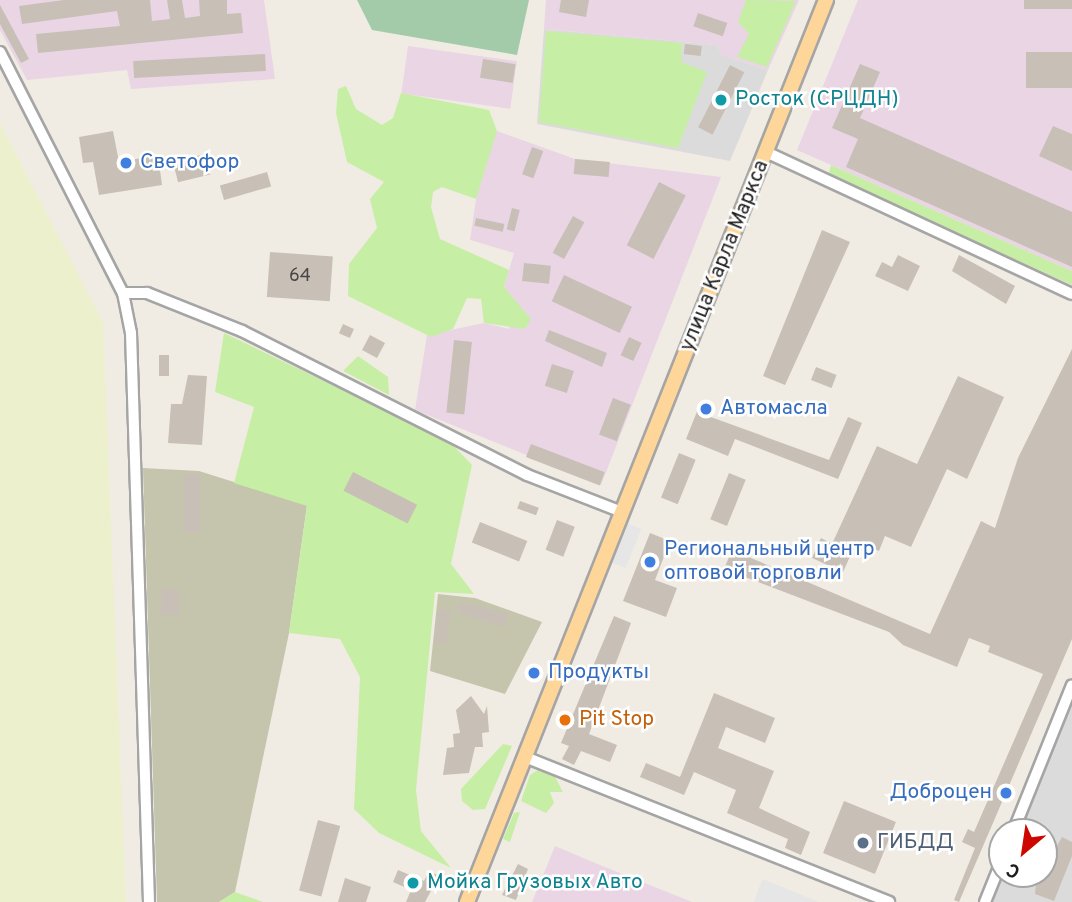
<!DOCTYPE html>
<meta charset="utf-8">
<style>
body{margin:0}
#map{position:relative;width:1072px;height:902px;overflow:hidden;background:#f0ece3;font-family:Overpass,sans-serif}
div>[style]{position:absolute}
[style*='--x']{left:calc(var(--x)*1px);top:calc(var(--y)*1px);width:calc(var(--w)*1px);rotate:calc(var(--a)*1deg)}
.residential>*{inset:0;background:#dcdbdb}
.industrial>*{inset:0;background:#ead5e5;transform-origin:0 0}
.construction>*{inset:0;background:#c5c5ae}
.farmland>*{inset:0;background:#edf0cd}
.grass>*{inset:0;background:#c7eea5}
.cemetery>*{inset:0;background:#a3cbaa}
.parking>*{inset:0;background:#e6e6e6;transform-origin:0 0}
.building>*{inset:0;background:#c8bfb6;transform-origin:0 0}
.roads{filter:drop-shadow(2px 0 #a5a5a5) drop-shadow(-2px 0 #a5a5a5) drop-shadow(0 2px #a5a5a5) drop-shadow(0 -2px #a5a5a5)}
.minor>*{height:10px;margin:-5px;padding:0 5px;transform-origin:5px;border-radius:5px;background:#fff}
.major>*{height:14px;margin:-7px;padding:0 7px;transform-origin:7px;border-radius:7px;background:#ffd69a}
.dots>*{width:19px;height:19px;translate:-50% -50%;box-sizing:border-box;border:4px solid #fff;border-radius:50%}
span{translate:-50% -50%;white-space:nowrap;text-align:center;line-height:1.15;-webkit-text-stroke:5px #fff;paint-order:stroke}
.number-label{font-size:18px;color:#484644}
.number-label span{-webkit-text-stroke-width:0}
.culture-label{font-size:21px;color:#0d838f}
.left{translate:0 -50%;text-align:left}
.shop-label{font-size:21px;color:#366cbe}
.right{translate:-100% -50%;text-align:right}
.street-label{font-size:21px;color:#1e1e1e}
.food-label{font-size:21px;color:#c56008}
.service-label{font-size:21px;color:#4e5e75}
.north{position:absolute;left:988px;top:818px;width:70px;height:70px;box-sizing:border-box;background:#fff;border:2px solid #a5a5a5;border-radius:50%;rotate:209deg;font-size:19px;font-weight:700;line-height:28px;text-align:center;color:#1e1e1e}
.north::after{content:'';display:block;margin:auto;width:24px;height:32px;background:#cd0600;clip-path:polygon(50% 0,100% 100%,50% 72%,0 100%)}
</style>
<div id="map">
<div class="residential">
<div style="clip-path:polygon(544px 29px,717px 45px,722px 55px,768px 70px,730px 161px,537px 124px)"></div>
<div style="clip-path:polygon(1072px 685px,1072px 902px,985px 902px,1002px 860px,1002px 874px,1044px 874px,1044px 832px,1013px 832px)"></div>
</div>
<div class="industrial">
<div style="clip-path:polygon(0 0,264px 0,275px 79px,131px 89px,127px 70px,27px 80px,0 30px)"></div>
<div style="clip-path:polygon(546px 0,799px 0,768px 70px,721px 55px,717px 45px,544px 29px)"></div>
<div style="clip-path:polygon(858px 0,1072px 0,1072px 271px,797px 150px)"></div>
<div style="left:408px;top:46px;width:110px;height:48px;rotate:8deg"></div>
<div style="clip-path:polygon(497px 131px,575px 159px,721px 177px,601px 485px,415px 410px,427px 335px,484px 323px,509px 329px,504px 287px,514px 253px,470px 240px,481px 166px)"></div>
<div style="clip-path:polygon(555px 846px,600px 865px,692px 902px,532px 902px)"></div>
</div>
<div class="construction">
<div style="clip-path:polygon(143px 468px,199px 471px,307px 505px,289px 633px,235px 892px,219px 902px,157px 902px)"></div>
<div style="clip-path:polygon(438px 594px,475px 598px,542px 622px,505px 694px,430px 671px)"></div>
</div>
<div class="farmland">
<div style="clip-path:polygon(0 123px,103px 322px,126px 902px,0 902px)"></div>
</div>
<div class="grass">
<div style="clip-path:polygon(746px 0,796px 1px,767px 67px,737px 57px,749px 34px,738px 22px)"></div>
<div style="clip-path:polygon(546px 31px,682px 43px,681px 62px,707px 72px,678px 148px,539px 122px)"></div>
<div style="clip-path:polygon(346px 86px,356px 109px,382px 125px,393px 118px,401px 93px,489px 110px,497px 131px,476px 199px,442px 187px,433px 192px,431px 207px,440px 239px,509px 270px,504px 287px,531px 319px,525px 329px,484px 323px,481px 299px,467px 298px,453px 329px,431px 337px,348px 296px,349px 264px,377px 228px,370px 199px,384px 182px,347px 162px,336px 113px,338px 89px)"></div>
<div style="clip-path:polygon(831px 165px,1072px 271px,1072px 285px,828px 176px)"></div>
<div style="clip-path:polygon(224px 333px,449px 441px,472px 465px,451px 564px,474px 594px,435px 592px,416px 790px,421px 831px,451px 868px,379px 833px,354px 809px,360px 677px,340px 639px,289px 633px,307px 506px,234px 483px,254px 407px,215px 392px)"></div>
<div style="clip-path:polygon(358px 356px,388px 377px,389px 395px,343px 371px)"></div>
<div style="clip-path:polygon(503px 744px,512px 746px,485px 809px,473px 810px,462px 801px,461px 789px)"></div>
<div style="clip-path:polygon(541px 768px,552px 771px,563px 792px,550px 792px,554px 803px,546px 813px,521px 801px,530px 775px)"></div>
<div style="clip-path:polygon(520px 812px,510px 842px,503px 839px,514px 813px)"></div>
<div style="clip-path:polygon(235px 892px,263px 902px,219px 902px)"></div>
</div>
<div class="cemetery">
<div style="clip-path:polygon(357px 0,529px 0,517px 55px,372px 30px)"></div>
</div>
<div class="parking">
<div style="left:619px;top:520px;width:24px;height:42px;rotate:22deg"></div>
<div style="clip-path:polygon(762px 879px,765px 880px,819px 902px,754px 902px)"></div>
</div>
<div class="building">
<div style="clip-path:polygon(64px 0,150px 0,152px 21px,170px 19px,167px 0,182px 0,185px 18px,200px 16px,199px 0,227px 0,227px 14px,241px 13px,243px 33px,38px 53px,36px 34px,120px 26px,117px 11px,22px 24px,19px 6px)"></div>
<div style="clip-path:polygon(561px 0,589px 0,586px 17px,559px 12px)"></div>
<div style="left:1024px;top:0;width:48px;height:9px"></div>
<div style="clip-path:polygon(0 5px,29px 59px,21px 63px,0 24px)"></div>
<div style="left:698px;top:13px;width:31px;height:14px;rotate:19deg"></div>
<div style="left:685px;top:44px;width:17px;height:10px;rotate:7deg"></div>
<div style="left:1072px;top:52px;width:36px;height:46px;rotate:90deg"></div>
<div style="left:265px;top:54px;width:17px;height:132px;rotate:87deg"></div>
<div style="left:483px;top:59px;width:33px;height:19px;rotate:9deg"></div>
<div style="clip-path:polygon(860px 64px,880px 72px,860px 118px,1072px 212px,1072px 267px,846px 167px,858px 139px,832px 128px)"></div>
<div style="left:730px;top:65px;width:16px;height:70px;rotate:27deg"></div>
<div style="clip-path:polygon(1053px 126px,1072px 134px,1072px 171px,1039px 156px)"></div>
<div style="clip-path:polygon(113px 131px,119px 162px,158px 155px,162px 185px,99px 195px,93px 162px,83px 163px,79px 137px)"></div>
<div style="left:532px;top:147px;width:12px;height:29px;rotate:20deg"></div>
<div style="left:205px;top:154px;width:21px;height:33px;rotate:76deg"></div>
<div style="left:575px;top:159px;width:35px;height:15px;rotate:5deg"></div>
<div style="left:267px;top:172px;width:15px;height:49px;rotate:74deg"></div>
<div style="left:659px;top:182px;width:30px;height:71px;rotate:27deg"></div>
<div style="left:512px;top:208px;width:8px;height:22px;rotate:14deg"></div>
<div style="left:573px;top:216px;width:13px;height:42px;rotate:29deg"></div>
<div style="left:476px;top:218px;width:29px;height:8px;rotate:12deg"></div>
<div style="clip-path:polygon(822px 230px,850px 242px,785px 385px,763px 376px)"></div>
<div style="left:270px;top:252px;width:63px;height:45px;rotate:4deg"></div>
<div style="clip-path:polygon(898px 255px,920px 266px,908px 291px,875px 276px,882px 262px,892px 267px)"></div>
<div style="clip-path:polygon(959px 255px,1015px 286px,1006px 304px,952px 271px)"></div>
<div style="left:524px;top:263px;width:27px;height:18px;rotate:6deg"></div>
<div style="left:564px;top:275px;width:75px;height:29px;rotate:25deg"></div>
<div style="left:343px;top:324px;width:12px;height:10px;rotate:24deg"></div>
<div style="clip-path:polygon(549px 330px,607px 353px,602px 367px,545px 341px)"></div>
<div style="left:370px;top:335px;width:17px;height:17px;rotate:28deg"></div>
<div style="left:629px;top:337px;width:14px;height:20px;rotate:25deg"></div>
<div style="left:454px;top:340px;width:18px;height:73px;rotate:6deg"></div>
<div style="clip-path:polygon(1072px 349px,1072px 639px,959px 902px,954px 900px,975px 848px,962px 842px,968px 829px,974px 832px,1043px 674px,988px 652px,990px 646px,969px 638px,957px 667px,903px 645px,889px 632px,724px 569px,732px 550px,930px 634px,981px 521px,995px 528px,1018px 458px)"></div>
<div style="left:159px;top:355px;width:10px;height:21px"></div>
<div style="left:552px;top:364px;width:23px;height:23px;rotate:18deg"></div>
<div style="left:816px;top:367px;width:22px;height:14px;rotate:21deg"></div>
<div style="clip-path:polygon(188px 375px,207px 376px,202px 445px,168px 443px,171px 404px,182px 404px)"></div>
<div style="clip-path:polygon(958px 376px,1004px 397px,967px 479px,947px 469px,911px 547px,885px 536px,879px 551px,857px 541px,843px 572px,812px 558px,821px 538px,832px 544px,877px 446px,917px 464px)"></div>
<div style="left:613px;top:398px;width:19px;height:39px;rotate:21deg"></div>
<div style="clip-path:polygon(700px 404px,711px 408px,708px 416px,829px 460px,848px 417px,862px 423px,838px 479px,735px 439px,728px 456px,686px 439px)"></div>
<div style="left:531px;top:444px;width:79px;height:14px;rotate:21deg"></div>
<div style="left:679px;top:453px;width:18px;height:48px;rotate:22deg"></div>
<div style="left:353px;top:472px;width:72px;height:21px;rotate:27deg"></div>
<div style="left:729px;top:473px;width:18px;height:50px;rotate:22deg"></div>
<div style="left:184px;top:474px;width:16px;height:58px"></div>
<div style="left:520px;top:501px;width:20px;height:8px;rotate:20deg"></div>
<div style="left:557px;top:520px;width:19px;height:32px;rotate:21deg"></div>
<div style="left:480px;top:522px;width:51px;height:22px;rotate:22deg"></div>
<div style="clip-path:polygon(650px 533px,670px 541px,655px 580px,677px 588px,666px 617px,623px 601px)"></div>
<div style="left:161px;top:589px;width:18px;height:26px"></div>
<div style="clip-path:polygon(460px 602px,509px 614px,505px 627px,457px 613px)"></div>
<div style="left:439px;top:609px;width:12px;height:33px;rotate:9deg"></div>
<div style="clip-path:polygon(614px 616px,631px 623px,589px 734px,617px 745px,610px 762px,581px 751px,574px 765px,562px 759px,569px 746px,561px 743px)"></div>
<div style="clip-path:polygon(714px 693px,775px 718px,765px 743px,726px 727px,718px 748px,774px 771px,759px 808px,810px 832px,801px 855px,785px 848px,788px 839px,727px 813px,736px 790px,694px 772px,684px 795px,640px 777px,646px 763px,680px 777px)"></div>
<div style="clip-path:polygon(471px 696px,484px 714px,487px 706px,489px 732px,482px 733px,483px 747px,475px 747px,469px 773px,443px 775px,447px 748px,454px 747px,453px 734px,460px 733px,456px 710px)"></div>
<div style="left:844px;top:801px;width:56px;height:56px;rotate:22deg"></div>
<div style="left:318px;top:820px;width:23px;height:73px;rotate:15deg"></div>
<div style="clip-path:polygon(1062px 837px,1072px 842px,1072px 856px,1054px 901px,1035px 894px,1036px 884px)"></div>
<div style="clip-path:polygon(518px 864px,528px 869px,516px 900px,502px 895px)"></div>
<div style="clip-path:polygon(398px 870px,424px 881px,429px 871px,439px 876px,425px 902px,406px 902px,411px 890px,393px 882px)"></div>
<div style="clip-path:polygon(345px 878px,371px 887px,366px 902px,338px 902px)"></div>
</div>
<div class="roads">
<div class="minor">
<div style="--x:0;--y:52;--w:271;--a:63"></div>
<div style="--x:123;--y:293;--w:41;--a:78.7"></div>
<div style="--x:131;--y:333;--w:569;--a:88.19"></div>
<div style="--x:766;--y:152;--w:337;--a:24.9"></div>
<div style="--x:123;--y:293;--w:24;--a:0"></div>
<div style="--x:147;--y:293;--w:102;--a:21.8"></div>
<div style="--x:242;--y:331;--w:319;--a:26.8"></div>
<div style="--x:527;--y:475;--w:102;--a:21.3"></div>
<div style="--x:525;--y:757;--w:392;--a:21.7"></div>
<div style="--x:1013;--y:832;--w:158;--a:-68.1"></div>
<div style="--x:985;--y:902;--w:45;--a:-68"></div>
</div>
<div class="major">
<div style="--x:467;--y:902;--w:971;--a:-68.3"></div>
</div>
</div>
<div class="dots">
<div style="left:721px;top:100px;background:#0f9aa8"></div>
<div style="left:126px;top:163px;background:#3f7fe0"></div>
<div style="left:706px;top:409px;background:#3f7fe0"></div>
<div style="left:650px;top:562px;background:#3f7fe0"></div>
<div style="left:534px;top:673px;background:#3f7fe0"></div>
<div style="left:565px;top:720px;background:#e8710a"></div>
<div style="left:1006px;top:793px;background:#3f7fe0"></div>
<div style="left:863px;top:843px;background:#5c6f8a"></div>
<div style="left:413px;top:883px;background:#0f9aa8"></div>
</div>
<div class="number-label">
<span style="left:300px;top:277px">64</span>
</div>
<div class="culture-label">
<span class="left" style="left:735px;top:100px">Росток (СРЦДН)</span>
<span class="left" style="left:427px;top:883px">Мойка Грузовых Авто</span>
</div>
<div class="shop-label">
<span class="left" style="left:140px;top:163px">Светофор</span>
<span class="left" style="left:720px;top:409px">Автомасла</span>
<span class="left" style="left:664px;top:562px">Региональный центр<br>оптовой торговли</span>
<span class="left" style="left:548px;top:673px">Продукты</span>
<span class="right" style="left:992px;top:793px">Доброцен</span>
</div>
<div class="street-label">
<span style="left:725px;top:256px;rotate:-68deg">улица Карла Маркса</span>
</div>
<div class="food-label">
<span class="left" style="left:579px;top:720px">Pit Stop</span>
</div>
<div class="service-label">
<span class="left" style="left:877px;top:843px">ГИБДД</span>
</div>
<div class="north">С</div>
</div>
